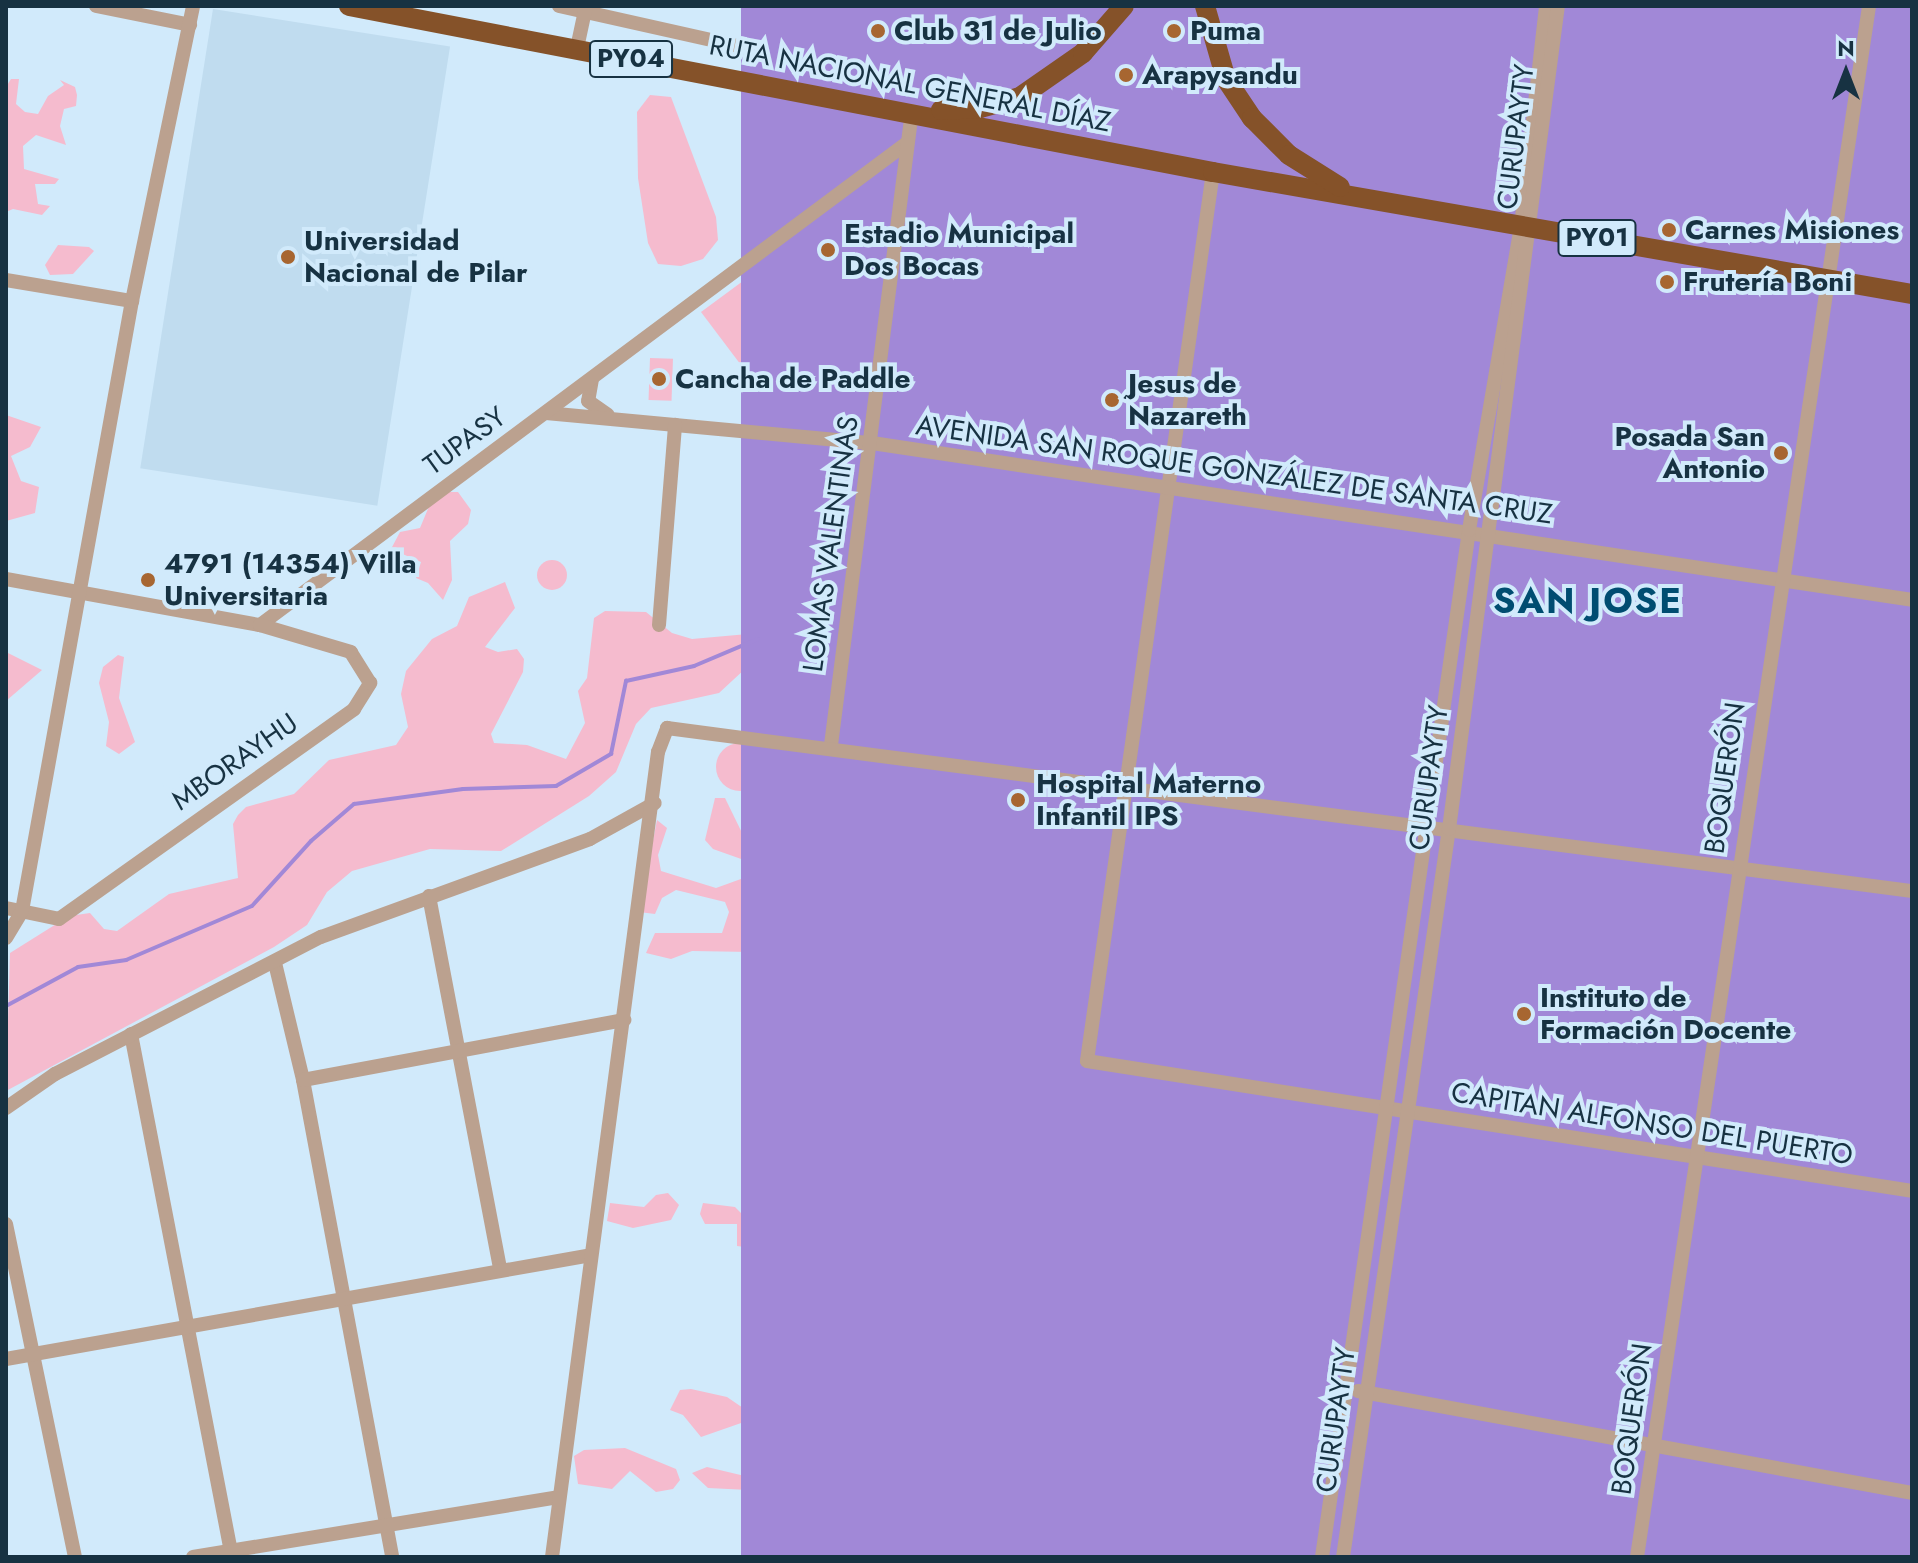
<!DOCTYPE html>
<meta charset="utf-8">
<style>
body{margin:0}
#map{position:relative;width:1918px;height:1563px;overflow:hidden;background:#d1eafb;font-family:Jost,sans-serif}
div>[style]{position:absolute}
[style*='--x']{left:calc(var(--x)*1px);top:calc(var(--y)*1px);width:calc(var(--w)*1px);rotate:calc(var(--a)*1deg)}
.built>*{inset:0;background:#c0dcef;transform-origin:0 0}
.green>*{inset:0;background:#f5bbce;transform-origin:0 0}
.round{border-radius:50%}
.water>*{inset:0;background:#a188d7;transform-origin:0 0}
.stream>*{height:4px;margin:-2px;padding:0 2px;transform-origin:2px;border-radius:2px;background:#a188d7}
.minor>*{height:14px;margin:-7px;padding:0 7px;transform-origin:7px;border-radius:7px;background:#bba18f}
.highway>*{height:20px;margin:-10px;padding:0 10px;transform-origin:10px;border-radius:10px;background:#855229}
.dots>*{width:22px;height:22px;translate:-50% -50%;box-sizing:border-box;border:4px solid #d1eafb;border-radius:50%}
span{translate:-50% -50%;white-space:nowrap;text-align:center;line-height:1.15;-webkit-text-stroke:8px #d1eafb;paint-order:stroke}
.shield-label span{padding:2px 6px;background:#d1eafb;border:2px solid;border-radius:6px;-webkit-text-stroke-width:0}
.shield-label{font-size:26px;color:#173242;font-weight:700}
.poi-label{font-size:28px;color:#173242;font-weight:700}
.left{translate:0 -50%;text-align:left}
.right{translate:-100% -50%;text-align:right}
.street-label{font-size:28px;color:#173242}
.district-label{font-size:36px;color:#004d71;font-weight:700;letter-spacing:2px}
.frame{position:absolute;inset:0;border:8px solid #173242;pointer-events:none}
.north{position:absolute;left:1806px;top:32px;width:80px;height:80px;-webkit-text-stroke:6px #d1eafb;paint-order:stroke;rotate:0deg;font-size:22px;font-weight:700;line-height:32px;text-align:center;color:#173242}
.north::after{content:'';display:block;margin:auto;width:28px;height:36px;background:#173242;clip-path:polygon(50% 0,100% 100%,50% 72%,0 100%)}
</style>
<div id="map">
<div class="built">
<div style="left:213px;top:9px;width:240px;height:465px;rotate:9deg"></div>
</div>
<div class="green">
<div style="clip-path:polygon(11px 79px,19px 79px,16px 104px,25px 112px,38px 114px,48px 96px,64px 85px,60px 80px,75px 87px,77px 95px,76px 106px,64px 109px,60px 126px,66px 145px,36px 135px,23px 146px,24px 169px,59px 179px,55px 184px,35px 184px,38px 204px,50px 206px,42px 215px,13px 209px,6px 212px,6px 87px)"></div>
<div style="clip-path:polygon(650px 95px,671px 97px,716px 217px,718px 240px,703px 259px,681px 266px,658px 264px,648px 243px,638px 178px,637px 112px)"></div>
<div style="clip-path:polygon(58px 245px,89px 247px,94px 251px,73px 274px,50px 275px,45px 265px)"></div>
<div style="clip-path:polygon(792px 245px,753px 381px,701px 312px)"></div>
<div style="left:650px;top:358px;width:23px;height:42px;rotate:2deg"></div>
<div style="clip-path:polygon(6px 415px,41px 427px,30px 447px,11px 456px,21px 481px,39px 487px,35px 513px,6px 521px)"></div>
<div style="clip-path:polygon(435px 492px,458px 492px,471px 510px,468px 524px,450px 541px,452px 580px,443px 600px,428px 583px,416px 578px,421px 562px,391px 549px,400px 532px,420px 528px)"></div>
<div class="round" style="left:537px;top:560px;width:30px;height:30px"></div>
<div style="clip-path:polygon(505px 582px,515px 608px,485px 647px,498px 652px,517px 649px,524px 659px,523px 672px,491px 734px,494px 743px,527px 745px,566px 759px,585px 723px,578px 691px,587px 678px,594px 618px,605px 611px,646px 612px,672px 633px,692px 639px,759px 633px,759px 656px,719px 693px,651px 708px,636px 724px,616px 772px,589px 796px,501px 851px,430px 849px,352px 871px,327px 892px,307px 925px,274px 947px,6px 1091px,10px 953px,69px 916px,90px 913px,104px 929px,117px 931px,169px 894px,238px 878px,233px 824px,238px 815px,246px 807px,294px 794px,329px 760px,396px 745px,408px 727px,401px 694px,406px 671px,432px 639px,457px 626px,469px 597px)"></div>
<div style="clip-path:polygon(6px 652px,42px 670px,6px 701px)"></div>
<div style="clip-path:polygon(118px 655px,124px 657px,119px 698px,135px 742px,119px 754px,106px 746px,109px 722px,99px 683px,103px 667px)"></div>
<div class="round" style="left:716px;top:743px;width:48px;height:48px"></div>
<div style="clip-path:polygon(715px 798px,725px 798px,745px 839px,749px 850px,744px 860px,713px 849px,705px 840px)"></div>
<div style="clip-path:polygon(657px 820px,667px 828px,658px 855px,661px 871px,716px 888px,752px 875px,762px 880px,767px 908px,751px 952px,692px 951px,671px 959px,646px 953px,655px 933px,722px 933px,729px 912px,725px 902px,676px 890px,662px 898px,655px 914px,639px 912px)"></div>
<div style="clip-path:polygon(668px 1193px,679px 1205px,671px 1220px,633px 1228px,607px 1221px,610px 1203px,644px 1207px,656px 1195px)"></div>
<div style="clip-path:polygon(703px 1203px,735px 1207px,747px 1219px,770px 1225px,776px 1243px,767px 1250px,737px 1246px,737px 1224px,705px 1224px,700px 1214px)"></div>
<div style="clip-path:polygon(691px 1389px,727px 1397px,746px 1410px,744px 1422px,701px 1437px,683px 1415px,670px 1410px,680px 1390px)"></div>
<div style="clip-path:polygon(625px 1448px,676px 1469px,680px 1480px,673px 1489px,656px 1492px,630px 1471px,612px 1489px,578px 1484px,574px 1456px,584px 1450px)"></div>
<div style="clip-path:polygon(707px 1467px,749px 1477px,782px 1472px,786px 1492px,708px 1488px,692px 1473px)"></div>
</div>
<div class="water">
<div style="left:741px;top:6px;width:1171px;height:1551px"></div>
</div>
<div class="stream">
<div style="--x:6;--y:1006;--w:82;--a:-28.4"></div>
<div style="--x:78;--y:967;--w:49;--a:-8.3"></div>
<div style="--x:126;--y:960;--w:137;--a:-23.2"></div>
<div style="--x:252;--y:906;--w:88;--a:-47.8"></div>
<div style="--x:311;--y:841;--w:57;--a:-40.7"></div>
<div style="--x:354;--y:804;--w:110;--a:-7.8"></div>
<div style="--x:463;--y:789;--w:93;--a:-1.8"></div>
<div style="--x:556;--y:786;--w:64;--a:-30.2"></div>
<div style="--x:611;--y:754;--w:75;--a:-78.4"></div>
<div style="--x:626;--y:681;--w:70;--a:-12.4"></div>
<div style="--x:694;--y:666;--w:69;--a:-22.9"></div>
</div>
<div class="minor">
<div style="--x:96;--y:6;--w:96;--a:11.4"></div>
<div style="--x:559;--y:6;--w:188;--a:12.6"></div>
<div style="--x:577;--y:48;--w:43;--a:-77.9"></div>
<div style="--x:1213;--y:172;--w:898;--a:98.07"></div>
<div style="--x:1087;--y:1061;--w:835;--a:8.95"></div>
<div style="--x:6;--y:280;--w:128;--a:9.5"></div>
<div style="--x:592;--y:379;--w:22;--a:100"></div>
<div style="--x:588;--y:401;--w:24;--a:35"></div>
<div style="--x:546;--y:413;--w:327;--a:5.3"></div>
<div style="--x:872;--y:443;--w:1052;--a:8.58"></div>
<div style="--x:6;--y:579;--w:258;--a:10.3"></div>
<div style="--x:260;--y:625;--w:807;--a:-36.69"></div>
<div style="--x:659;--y:625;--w:201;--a:-85.4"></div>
<div style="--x:831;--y:745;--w:639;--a:-82.72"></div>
<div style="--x:429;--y:896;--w:379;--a:79.2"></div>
<div style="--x:6;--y:908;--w:54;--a:11.7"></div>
<div style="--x:59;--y:919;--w:362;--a:-35.4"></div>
<div style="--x:354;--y:709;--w:31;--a:-58"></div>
<div style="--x:370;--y:683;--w:36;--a:-122"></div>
<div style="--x:351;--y:652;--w:95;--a:-163.5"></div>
<div style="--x:6;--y:938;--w:31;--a:-59"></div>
<div style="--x:22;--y:911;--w:620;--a:-79.78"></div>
<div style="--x:132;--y:301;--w:301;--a:-78.3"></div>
<div style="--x:275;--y:963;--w:120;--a:76.5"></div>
<div style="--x:303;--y:1080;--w:485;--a:79.4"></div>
<div style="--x:131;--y:1034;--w:533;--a:79.07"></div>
<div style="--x:303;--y:1080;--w:327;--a:-10.6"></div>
<div style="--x:6;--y:1108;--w:60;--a:-34.8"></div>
<div style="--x:55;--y:1074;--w:299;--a:-27.3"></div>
<div style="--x:321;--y:937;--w:286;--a:-20"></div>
<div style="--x:590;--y:839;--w:74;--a:-29"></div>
<div style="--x:6;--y:1224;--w:340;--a:78.3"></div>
<div style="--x:6;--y:1359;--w:594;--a:-10.08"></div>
<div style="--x:1358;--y:1391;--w:563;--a:10.43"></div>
<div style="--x:193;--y:1557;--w:370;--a:-9.3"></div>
<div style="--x:552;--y:1557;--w:812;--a:-82.5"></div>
<div style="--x:658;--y:752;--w:26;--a:-69"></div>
<div style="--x:667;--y:728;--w:1256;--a:7.46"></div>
<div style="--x:1322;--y:1557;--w:1037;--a:-81.85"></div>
<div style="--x:1469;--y:530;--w:308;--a:-80.3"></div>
<div style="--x:1521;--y:226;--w:221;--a:-83.5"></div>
<div style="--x:1343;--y:1557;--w:736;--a:-81.72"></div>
<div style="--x:1449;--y:829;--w:830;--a:-82.46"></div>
<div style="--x:1637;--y:1557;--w:1568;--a:-81.49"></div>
</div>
<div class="highway">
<div style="--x:349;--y:6;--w:880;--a:10.88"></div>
<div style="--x:1213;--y:172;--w:710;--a:9.9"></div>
<div style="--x:1205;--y:6;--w:76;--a:74"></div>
<div style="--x:1226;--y:79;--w:47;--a:56.3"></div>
<div style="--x:1252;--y:118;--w:52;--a:45"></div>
<div style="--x:1289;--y:155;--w:60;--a:32.1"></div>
<div style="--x:941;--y:110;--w:39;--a:-3"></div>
<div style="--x:980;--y:108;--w:41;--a:-15.4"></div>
<div style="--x:1020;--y:97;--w:77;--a:-34.9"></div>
<div style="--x:1083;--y:53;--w:62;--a:-48.9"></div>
</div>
<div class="dots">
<div style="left:878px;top:31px;background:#a76631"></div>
<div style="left:1174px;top:31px;background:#a76631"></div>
<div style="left:1126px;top:75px;background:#a76631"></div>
<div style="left:1669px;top:230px;background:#a76631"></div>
<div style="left:828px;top:250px;background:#a76631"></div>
<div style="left:288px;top:257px;background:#a76631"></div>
<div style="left:1667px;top:282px;background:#a76631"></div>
<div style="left:659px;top:379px;background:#a76631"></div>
<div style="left:1112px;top:400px;background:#a76631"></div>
<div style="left:1781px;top:453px;background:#a76631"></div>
<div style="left:148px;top:580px;background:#a76631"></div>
<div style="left:1018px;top:800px;background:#a76631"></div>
<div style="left:1524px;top:1014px;background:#a76631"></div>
</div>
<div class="shield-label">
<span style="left:631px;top:59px">PY04</span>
<span style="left:1597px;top:238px">PY01</span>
</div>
<div class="poi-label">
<span class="left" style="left:894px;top:31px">Club 31 de Julio</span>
<span class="left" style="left:1190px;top:31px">Puma</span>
<span class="left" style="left:1142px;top:75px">Arapysandu</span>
<span class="left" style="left:1685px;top:230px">Carnes Misiones</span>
<span class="left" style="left:844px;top:250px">Estadio Municipal<br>Dos Bocas</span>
<span class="left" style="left:304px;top:257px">Universidad<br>Nacional de Pilar</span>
<span class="left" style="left:1683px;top:282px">Frutería Boni</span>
<span class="left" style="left:675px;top:379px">Cancha de Paddle</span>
<span class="left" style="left:1128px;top:400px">Jesus de<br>Nazareth</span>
<span class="right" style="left:1765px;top:453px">Posada San<br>Antonio</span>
<span class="left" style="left:164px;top:580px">4791 (14354) Villa<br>Universitaria</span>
<span class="left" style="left:1036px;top:800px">Hospital Materno<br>Infantil IPS</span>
<span class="left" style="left:1540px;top:1014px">Instituto de<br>Formación Docente</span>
</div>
<div class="street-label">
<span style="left:910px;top:84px;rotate:11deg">RUTA NACIONAL GENERAL DÍAZ</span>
<span style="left:1516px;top:137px;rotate:-83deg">CURUPAYTY</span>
<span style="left:465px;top:441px;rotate:-36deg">TUPASY</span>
<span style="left:1234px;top:470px;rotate:8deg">AVENIDA SAN ROQUE GONZÁLEZ DE SANTA CRUZ</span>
<span style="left:831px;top:544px;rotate:-82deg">LOMAS VALENTINAS</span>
<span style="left:235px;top:762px;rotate:-35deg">MBORAYHU</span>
<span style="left:1429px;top:778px;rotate:-82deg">CURUPAYTY</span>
<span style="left:1725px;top:778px;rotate:-82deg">BOQUERÓN</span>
<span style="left:1652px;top:1124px;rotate:9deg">CAPITAN ALFONSO DEL PUERTO</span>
<span style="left:1632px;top:1419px;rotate:-82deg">BOQUERÓN</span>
<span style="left:1336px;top:1420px;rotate:-82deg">CURUPAYTY</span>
</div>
<div class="district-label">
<span style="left:1588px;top:601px">SAN JOSE</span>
</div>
<div class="frame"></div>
<div class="north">N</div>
</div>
